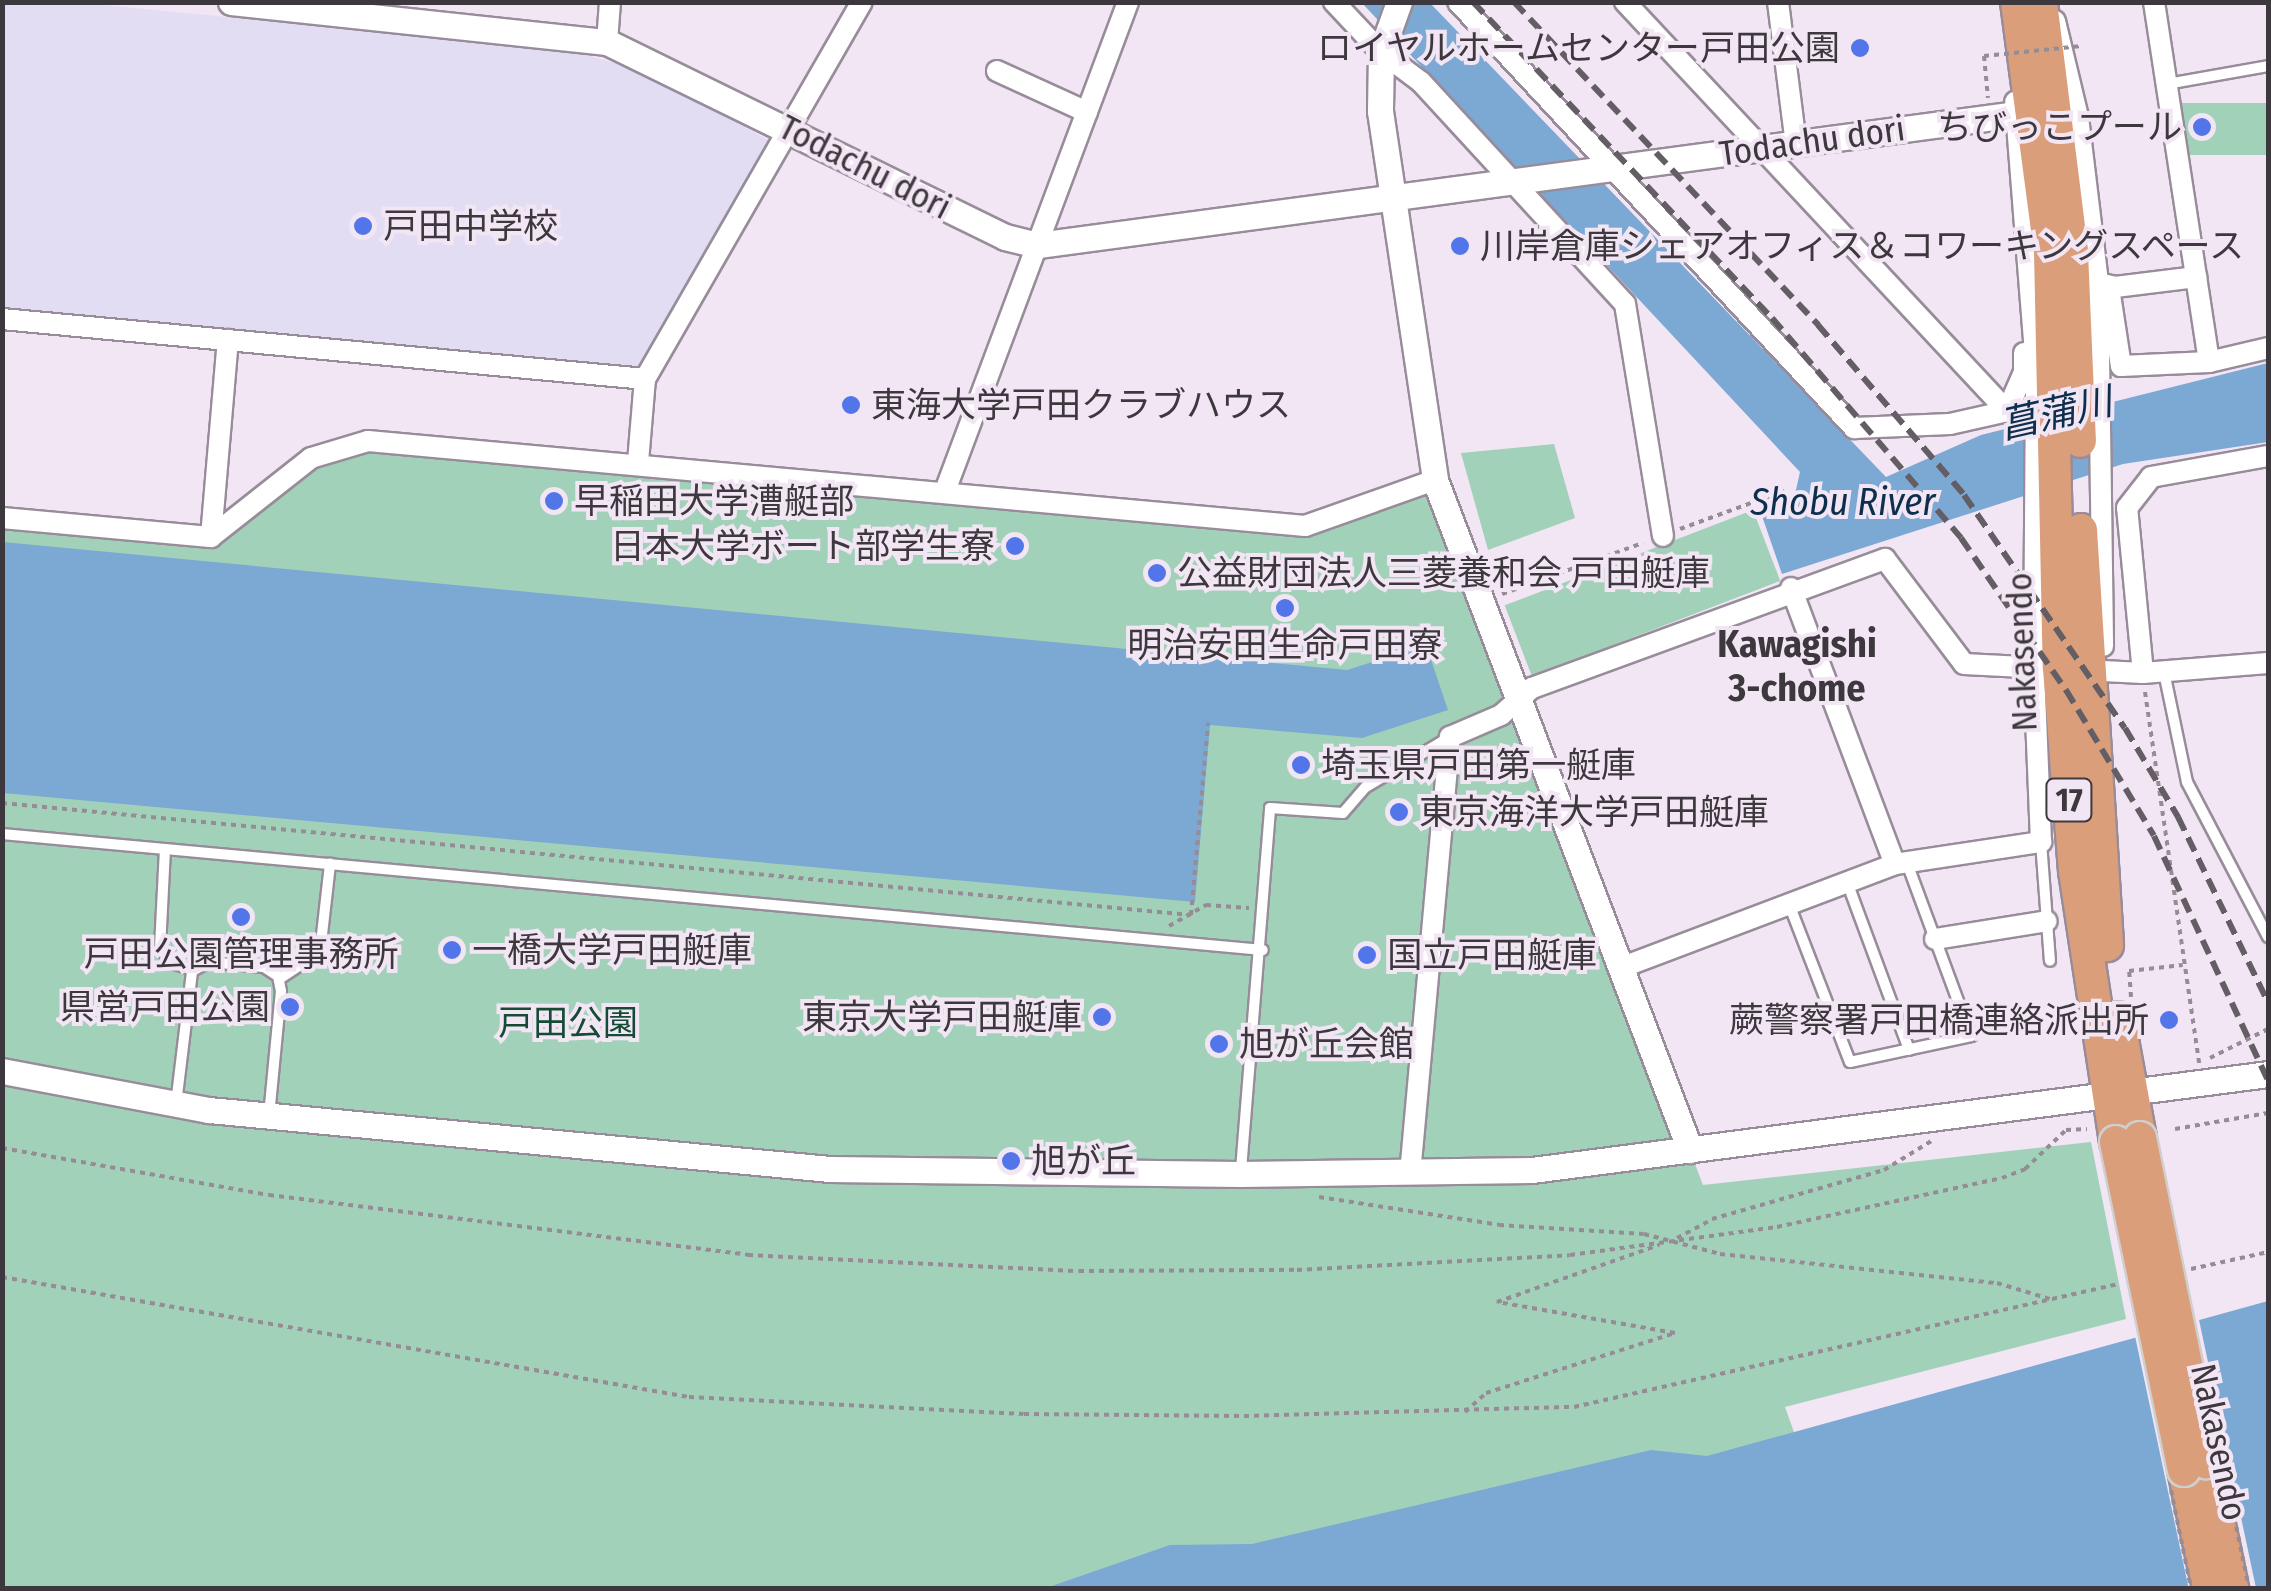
<!DOCTYPE html>
<meta charset="utf-8">
<style>
body{margin:0}
#map{position:relative;width:2271px;height:1591px;overflow:hidden;background:#f2e5f4;font-family:"Fira Sans Condensed","Noto Sans JP",sans-serif}
div>[style]{position:absolute}
[style*='--x']{left:calc(var(--x)*1px);top:calc(var(--y)*1px);width:calc(var(--w)*1px);rotate:calc(var(--a)*1deg)}
.education>*{inset:0;background:#e2ddf3}
.green>*{inset:0;background:#a2d1ba;transform-origin:0 0}
.water>*{inset:0;background:#7ca8d4}
.pier>*{inset:0;background:#f2e5f4;transform-origin:0 0}
.path>*{height:4px;margin-top:-2px;transform-origin:0;background:repeating-linear-gradient(90deg,#958c96 0 5px,transparent 0 10px)}
.roads{filter:drop-shadow(2px 0 #988c9a) drop-shadow(-2px 0 #988c9a) drop-shadow(0 2px #988c9a) drop-shadow(0 -2px #988c9a)}
.service>*{height:10px;margin:-5px;padding:0 5px;transform-origin:5px;border-radius:5px;background:#fff}
.minor>*{height:20px;margin:-10px;padding:0 10px;transform-origin:10px;border-radius:10px;background:#fff}
.tertiary>*{height:25px;margin:-12.5px;padding:0 12.5px;transform-origin:12.5px;border-radius:12.5px;background:#fff}
.trunk>*{height:32px;margin:-16px;padding:0 16px;transform-origin:16px;border-radius:16px;background:#db9e7a}
.rail>*{height:6px;margin-top:-3px;transform-origin:0;background:repeating-linear-gradient(90deg,#635d64 0 15px,transparent 0 23px)}
.path-bridge>*{height:4px;margin-top:-2px;transform-origin:0;background:repeating-linear-gradient(90deg,#958c96 0 5px,transparent 0 10px)}
.bridges{filter:drop-shadow(2px 0 #d0cfd0) drop-shadow(-2px 0 #d0cfd0) drop-shadow(0 2px #d0cfd0) drop-shadow(0 -2px #d0cfd0)}
.trunk-bridge>*{height:32px;margin:-16px;padding:0 16px;transform-origin:16px;border-radius:16px;background:#db9e7a}
.dots>*{width:28px;height:28px;translate:-50% -50%;box-sizing:border-box;border:5px solid #f2e5f4;border-radius:50%}
span{translate:-50% -50%;white-space:nowrap;text-align:center;line-height:1.15;-webkit-text-stroke:8px #f2e5f4;paint-order:stroke}
.shield-label span{padding:2px 8px;background:#f2e5f4;border:2px solid;border-radius:8px;-webkit-text-stroke-width:0}
.shield-label{font-size:32px;color:#3d383d;font-weight:700}
.poi-label{font-size:35px;color:#3d383d}
.right{translate:-100% -50%;text-align:right}
.left{translate:0 -50%;text-align:left}
.street-label{font-size:35px;color:#3d383d}
.park-label{font-size:35px;color:#154a35}
.water-label{font-size:38px;color:#0d2e4c;font-style:italic}
.neighbourhood-label{font-size:38px;color:#3d383d;font-weight:700}
.frame{position:absolute;inset:0;border:5px solid #3d383d;pointer-events:none}
</style>
<div id="map">
<div class="education">
<div style="clip-path:polygon(2px 3px,81px 3px,565px 49px,639px 70px,772px 142px,643px 366px,635px 370px,3px 310px)"></div>
</div>
<div class="green">
<div style="left:2268px;top:103px;width:52px;height:90px;rotate:90deg"></div>
<div style="clip-path:polygon(384px 442px,1305px 526px,1435px 480px,1703px 1185px,2091px 1142px,2126px 1319px,1785px 1407px,1850px 1588px,3px 1588px,3px 518px,211px 537px,311px 458px)"></div>
<div style="clip-path:polygon(1554px 444px,1575px 518px,1488px 550px,1461px 453px)"></div>
<div style="left:1753px;top:510px;width:76px;height:266px;rotate:69deg"></div>
</div>
<div class="water">
<div style="clip-path:polygon(1362px 3px,1430px 3px,1886px 477px,1981px 435px,2268px 363px,2268px 442px,2123px 464px,1782px 574px,1762px 516px,1793px 503px,1800px 472px)"></div>
<div style="clip-path:polygon(3px 542px,1347px 670px,1426px 645px,1448px 710px,1362px 738px,1210px 725px,1195px 902px,3px 793px)"></div>
<div style="clip-path:polygon(2268px 1301px,2268px 1588px,1046px 1588px,1170px 1545px,1252px 1544px,1651px 1450px,1707px 1456px)"></div>
</div>
<div class="pier">
<div style="left:2198px;top:1315px;width:279px;height:66px;rotate:78deg"></div>
</div>
<div class="path">
<div style="--x:1984;--y:56;--w:42;--a:84.6"></div>
<div style="--x:1680;--y:529;--w:111;--a:-20.1"></div>
<div style="--x:1502;--y:594;--w:150;--a:-19.9"></div>
<div style="--x:2145;--y:692;--w:375;--a:81.7"></div>
<div style="--x:2;--y:803;--w:1194;--a:5.38"></div>
<div style="--x:1191;--y:915;--w:193;--a:-84.9"></div>
<div style="--x:1169;--y:926;--w:43;--a:-29.6"></div>
<div style="--x:1206;--y:905;--w:43;--a:4"></div>
<div style="--x:2131;--y:997;--w:26;--a:-94"></div>
<div style="--x:2129;--y:971;--w:54;--a:-6.3"></div>
<div style="--x:2210;--y:1058;--w:65;--a:-26.6"></div>
<div style="--x:2175;--y:1129;--w:94;--a:-9.8"></div>
<div style="--x:2;--y:1148;--w:271;--a:10"></div>
<div style="--x:269;--y:1195;--w:483;--a:7.1"></div>
<div style="--x:748;--y:1255;--w:331;--a:2.8"></div>
<div style="--x:1079;--y:1271;--w:218;--a:-0.3"></div>
<div style="--x:1297;--y:1270;--w:273;--a:-3.1"></div>
<div style="--x:1570;--y:1255;--w:209;--a:-7.7"></div>
<div style="--x:1777;--y:1227;--w:230;--a:-12.3"></div>
<div style="--x:2002;--y:1178;--w:25;--a:-21"></div>
<div style="--x:2025;--y:1169;--w:57;--a:-43.6"></div>
<div style="--x:2066;--y:1130;--w:21;--a:-3"></div>
<div style="--x:1319;--y:1197;--w:182;--a:8.8"></div>
<div style="--x:1499;--y:1225;--w:145;--a:3.6"></div>
<div style="--x:1644;--y:1234;--w:79;--a:14.7"></div>
<div style="--x:1720;--y:1254;--w:279;--a:6"></div>
<div style="--x:1997;--y:1283;--w:55;--a:16.8"></div>
<div style="--x:1677;--y:1238;--w:40;--a:-28"></div>
<div style="--x:1712;--y:1219;--w:179;--a:-15.9"></div>
<div style="--x:1884;--y:1170;--w:57;--a:-31.5"></div>
<div style="--x:2191;--y:1269;--w:79;--a:-12.4"></div>
<div style="--x:2;--y:1277;--w:697;--a:9.91"></div>
<div style="--x:689;--y:1397;--w:335;--a:2.9"></div>
<div style="--x:1024;--y:1414;--w:220;--a:0.5"></div>
<div style="--x:1244;--y:1416;--w:330;--a:-1.6"></div>
<div style="--x:1574;--y:1407;--w:558;--a:-12.74"></div>
<div style="--x:1465;--y:1412;--w:28;--a:-42"></div>
<div style="--x:1486;--y:1393;--w:198;--a:-17.6"></div>
<div style="--x:1675;--y:1333;--w:181;--a:-170.1"></div>
<div style="--x:1497;--y:1302;--w:172;--a:-19.4"></div>
</div>
<div class="roads">
<div class="service">
<div style="--x:2167;--y:84;--w:103;--a:-10.1"></div>
<div style="--x:2164;--y:672;--w:112;--a:78.2"></div>
<div style="--x:2187;--y:782;--w:175;--a:62.4"></div>
<div style="--x:2;--y:834;--w:1266;--a:5.26"></div>
<div style="--x:2041;--y:842;--w:119;--a:85.7"></div>
<div style="--x:165;--y:849;--w:99;--a:92.9"></div>
<div style="--x:160;--y:948;--w:19;--a:51"></div>
<div style="--x:172;--y:963;--w:22;--a:18"></div>
<div style="--x:1847;--y:882;--w:179;--a:69.7"></div>
<div style="--x:1789;--y:904;--w:169;--a:68.9"></div>
<div style="--x:1850;--y:1062;--w:124;--a:-12.1"></div>
<div style="--x:1971;--y:1036;--w:184;--a:-110.3"></div>
<div style="--x:279;--y:979;--w:49;--a:-33.4"></div>
<div style="--x:320;--y:952;--w:89;--a:-83.5"></div>
<div style="--x:176;--y:1104;--w:134;--a:-83.1"></div>
<div style="--x:192;--y:971;--w:19;--a:-28"></div>
<div style="--x:209;--y:962;--w:55;--a:5.2"></div>
<div style="--x:264;--y:967;--w:17;--a:33"></div>
<div style="--x:278;--y:976;--w:15;--a:79"></div>
<div style="--x:281;--y:991;--w:126;--a:95.5"></div>
<div style="--x:1241;--y:1170;--w:363;--a:-85.4"></div>
<div style="--x:1270;--y:808;--w:73;--a:3.9"></div>
<div style="--x:1343;--y:813;--w:35;--a:-49"></div>
<div style="--x:1366;--y:787;--w:98;--a:-30.8"></div>
</div>
<div class="minor">
<div style="--x:1334;--y:2;--w:69;--a:46.8"></div>
<div style="--x:1381;--y:52;--w:50;--a:36.9"></div>
<div style="--x:1421;--y:82;--w:301;--a:47.4"></div>
<div style="--x:1625;--y:304;--w:235;--a:80.7"></div>
<div style="--x:1458;--y:2;--w:582;--a:47.09"></div>
<div style="--x:1854;--y:428;--w:96;--a:-2.4"></div>
<div style="--x:1950;--y:424;--w:58;--a:-12.8"></div>
<div style="--x:2007;--y:411;--w:43;--a:-66.4"></div>
<div style="--x:2024;--y:372;--w:19;--a:-90"></div>
<div style="--x:1625;--y:2;--w:560;--a:46.95"></div>
<div style="--x:1778;--y:2;--w:143;--a:82.8"></div>
<div style="--x:2154;--y:2;--w:364;--a:81.3"></div>
<div style="--x:2055;--y:21;--w:99;--a:76.5"></div>
<div style="--x:2078;--y:117;--w:167;--a:83.1"></div>
<div style="--x:2098;--y:283;--w:17;--a:13"></div>
<div style="--x:2115;--y:287;--w:82;--a:-7"></div>
<div style="--x:607;--y:42;--w:40;--a:-85.7"></div>
<div style="--x:997;--y:71;--w:99;--a:24.5"></div>
<div style="--x:2098;--y:283;--w:363;--a:89.2"></div>
<div style="--x:2109;--y:288;--w:79;--a:81.3"></div>
<div style="--x:2121;--y:366;--w:88;--a:-2.6"></div>
<div style="--x:2209;--y:362;--w:61;--a:-13.3"></div>
<div style="--x:2;--y:319;--w:646;--a:5.33"></div>
<div style="--x:638;--y:462;--w:83;--a:-85.2"></div>
<div style="--x:645;--y:379;--w:435;--a:-60.1"></div>
<div style="--x:945;--y:491;--w:522;--a:-69.48"></div>
<div style="--x:2;--y:518;--w:210;--a:5.2"></div>
<div style="--x:211;--y:537;--w:127;--a:-38.3"></div>
<div style="--x:311;--y:458;--w:59;--a:-16.6"></div>
<div style="--x:368;--y:441;--w:941;--a:5.18"></div>
<div style="--x:1305;--y:526;--w:138;--a:-19.5"></div>
<div style="--x:211;--y:537;--w:198;--a:-85.1"></div>
<div style="--x:1791;--y:588;--w:295;--a:69.4"></div>
<div style="--x:2143;--y:673;--w:166;--a:-95.5"></div>
<div style="--x:2127;--y:508;--w:39;--a:-52"></div>
<div style="--x:2151;--y:477;--w:119;--a:-10.2"></div>
<div style="--x:1935;--y:939;--w:113;--a:-9.1"></div>
<div style="--x:1620;--y:968;--w:294;--a:-20.7"></div>
<div style="--x:1895;--y:864;--w:148;--a:-8.6"></div>
<div style="--x:2041;--y:842;--w:174;--a:-92.3"></div>
<div style="--x:2034;--y:668;--w:302;--a:-89.6"></div>
<div style="--x:2036;--y:366;--w:265;--a:-94.5"></div>
<div style="--x:1410;--y:1174;--w:439;--a:-84.8"></div>
<div style="--x:1450;--y:737;--w:56;--a:-23.3"></div>
<div style="--x:1501;--y:715;--w:41;--a:-41.1"></div>
<div style="--x:1532;--y:688;--w:376;--a:-20.1"></div>
<div style="--x:1885;--y:559;--w:131;--a:53"></div>
<div style="--x:1964;--y:664;--w:179;--a:2.9"></div>
<div style="--x:2143;--y:673;--w:125;--a:-4.6"></div>
</div>
<div class="tertiary">
<div style="--x:231;--y:2;--w:378;--a:6.1"></div>
<div style="--x:607;--y:42;--w:443;--a:26.1"></div>
<div style="--x:1005;--y:237;--w:34;--a:14"></div>
<div style="--x:1038;--y:245;--w:987;--a:-7.63"></div>
<div style="--x:1399;--y:2;--w:53;--a:109.8"></div>
<div style="--x:1381;--y:52;--w:59;--a:91"></div>
<div style="--x:1380;--y:111;--w:373;--a:81.5"></div>
<div style="--x:1435;--y:480;--w:717;--a:69.16"></div>
<div style="--x:2;--y:1071;--w:211;--a:10.7"></div>
<div style="--x:209;--y:1110;--w:624;--a:5.43"></div>
<div style="--x:830;--y:1169;--w:410;--a:0.7"></div>
<div style="--x:1240;--y:1174;--w:292;--a:-0.8"></div>
<div style="--x:1532;--y:1170;--w:742;--a:-7.43"></div>
</div>
<div class="trunk">
<div style="--x:2017;--y:2;--w:251;--a:82.5"></div>
<div style="--x:2050;--y:251;--w:417;--a:88.8"></div>
<div style="--x:2059;--y:668;--w:204;--a:85.5"></div>
<div style="--x:2075;--y:871;--w:274;--a:81.4"></div>
<div style="--x:2041;--y:2;--w:252;--a:82.9"></div>
<div style="--x:2072;--y:252;--w:189;--a:87.6"></div>
<div style="--x:2081;--y:530;--w:416;--a:86.4"></div>
<div style="--x:2118;--y:1018;--w:122;--a:79.6"></div>
<div style="--x:2206;--y:1462;--w:129;--a:78.3"></div>
<div style="--x:2184;--y:1470;--w:111;--a:78.1"></div>
</div>
</div>
<div class="rail">
<div style="--x:1473;--y:2;--w:435;--a:46.6"></div>
<div style="--x:1772;--y:318;--w:290;--a:49.3"></div>
<div style="--x:1961;--y:538;--w:185;--a:55.4"></div>
<div style="--x:2066;--y:690;--w:170;--a:58.9"></div>
<div style="--x:2154;--y:836;--w:269;--a:65"></div>
<div style="--x:1514;--y:2;--w:444;--a:46.7"></div>
<div style="--x:1818;--y:325;--w:224;--a:49.3"></div>
<div style="--x:1964;--y:495;--w:283;--a:55.4"></div>
<div style="--x:2125;--y:728;--w:104;--a:59.2"></div>
<div style="--x:2178;--y:817;--w:206;--a:64.1"></div>
</div>
<div class="path-bridge">
<div style="--x:1984;--y:56;--w:98;--a:-5.9"></div>
<div style="--x:2226;--y:1478;--w:112;--a:78.2"></div>
<div style="--x:2171;--y:1490;--w:100;--a:78.5"></div>
</div>
<div class="bridges">
<div class="trunk-bridge">
<div style="--x:2140;--y:1138;--w:331;--a:78.5"></div>
<div style="--x:2116;--y:1142;--w:335;--a:78.3"></div>
</div>
</div>
<div class="dots">
<div style="left:1860px;top:48px;background:#5375ea"></div>
<div style="left:2202px;top:127px;background:#5375ea"></div>
<div style="left:363px;top:226px;background:#5375ea"></div>
<div style="left:1460px;top:246px;background:#5375ea"></div>
<div style="left:851px;top:405px;background:#5375ea"></div>
<div style="left:554px;top:501px;background:#5375ea"></div>
<div style="left:1015px;top:546px;background:#5375ea"></div>
<div style="left:1157px;top:573px;background:#5375ea"></div>
<div style="left:1285px;top:608px;background:#5375ea"></div>
<div style="left:1301px;top:765px;background:#5375ea"></div>
<div style="left:1399px;top:812px;background:#5375ea"></div>
<div style="left:241px;top:917px;background:#5375ea"></div>
<div style="left:452px;top:950px;background:#5375ea"></div>
<div style="left:1367px;top:955px;background:#5375ea"></div>
<div style="left:290px;top:1007px;background:#5375ea"></div>
<div style="left:1102px;top:1017px;background:#5375ea"></div>
<div style="left:2169px;top:1020px;background:#5375ea"></div>
<div style="left:1219px;top:1044px;background:#5375ea"></div>
<div style="left:1011px;top:1161px;background:#5375ea"></div>
</div>
<div class="shield-label">
<span style="left:2069px;top:800px">17</span>
</div>
<div class="poi-label">
<span class="right" style="left:1840px;top:48px">ロイヤルホームセンター戸田公園</span>
<span class="right" style="left:2182px;top:127px">ちびっこプール</span>
<span class="left" style="left:383px;top:226px">戸田中学校</span>
<span class="left" style="left:1480px;top:246px">川岸倉庫シェアオフィス＆コワーキングスペース</span>
<span class="left" style="left:871px;top:405px">東海大学戸田クラブハウス</span>
<span class="left" style="left:574px;top:501px">早稲田大学漕艇部</span>
<span class="right" style="left:995px;top:546px">日本大学ボート部学生寮</span>
<span class="left" style="left:1177px;top:573px">公益財団法人三菱養和会 戸田艇庫</span>
<span style="left:1285px;top:645px">明治安田生命戸田寮</span>
<span class="left" style="left:1321px;top:765px">埼玉県戸田第一艇庫</span>
<span class="left" style="left:1419px;top:812px">東京海洋大学戸田艇庫</span>
<span class="left" style="left:472px;top:950px">一橋大学戸田艇庫</span>
<span style="left:241px;top:954px">戸田公園管理事務所</span>
<span class="left" style="left:1387px;top:955px">国立戸田艇庫</span>
<span class="right" style="left:270px;top:1007px">県営戸田公園</span>
<span class="right" style="left:1082px;top:1017px">東京大学戸田艇庫</span>
<span class="right" style="left:2149px;top:1020px">蕨警察署戸田橋連絡派出所</span>
<span class="left" style="left:1239px;top:1044px">旭が丘会館</span>
<span class="left" style="left:1031px;top:1161px">旭が丘</span>
</div>
<div class="street-label">
<span style="left:1812px;top:141px;rotate:-8deg">Todachu dori</span>
<span style="left:865px;top:167px;rotate:27deg">Todachu dori</span>
<span style="left:2022px;top:652px;rotate:-92deg">Nakasendo</span>
<span style="left:2219px;top:1442px;rotate:78deg">Nakasendo</span>
</div>
<div class="park-label">
<span style="left:568px;top:1023px">戸田公園</span>
</div>
<div class="water-label">
<span style="left:2056px;top:414px;rotate:-13deg">菖蒲川</span>
<span style="left:1843px;top:503px">Shobu River</span>
</div>
<div class="neighbourhood-label">
<span style="left:1797px;top:667px">Kawagishi<br>3-chome</span>
</div>
<div class="frame"></div>
</div>
